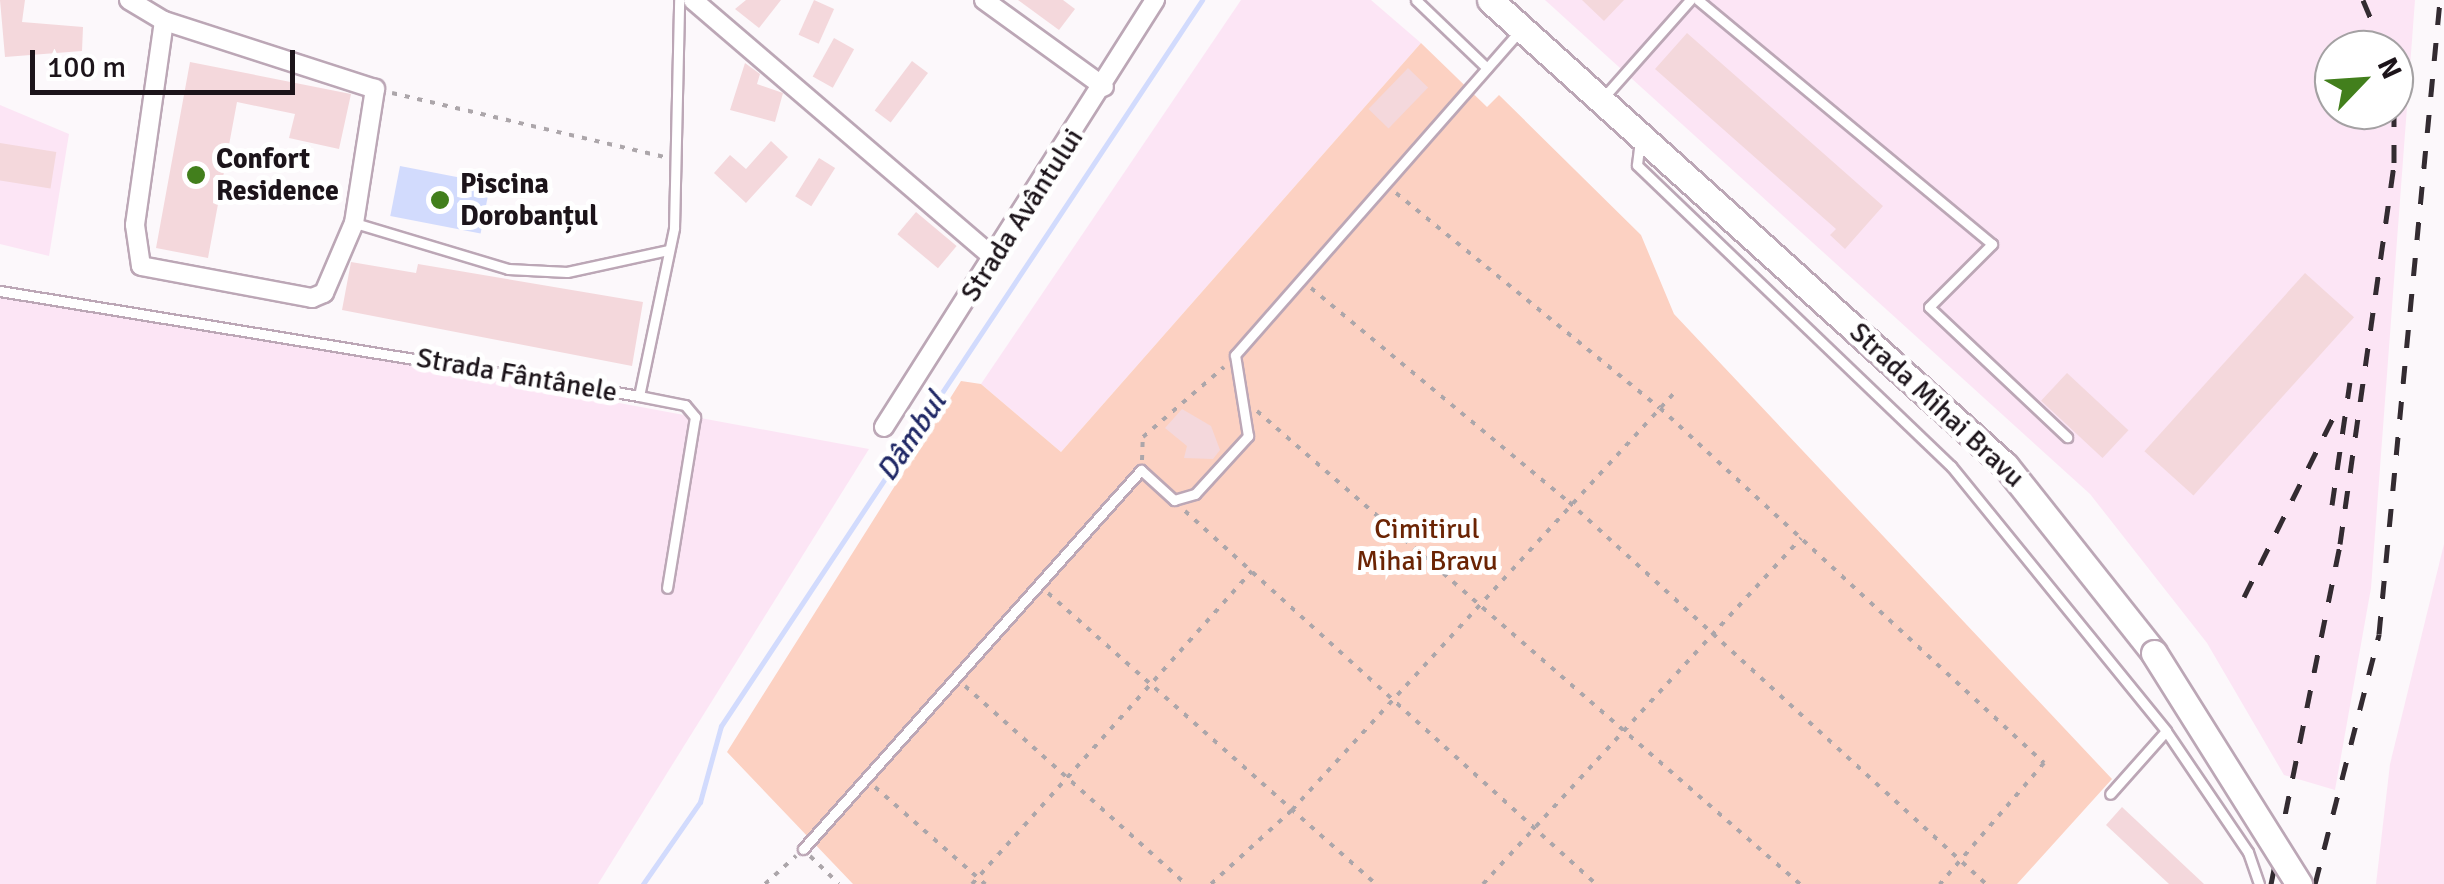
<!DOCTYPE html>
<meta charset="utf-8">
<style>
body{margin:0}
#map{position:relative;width:2444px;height:884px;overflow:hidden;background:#fcf8fb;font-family:Signika,sans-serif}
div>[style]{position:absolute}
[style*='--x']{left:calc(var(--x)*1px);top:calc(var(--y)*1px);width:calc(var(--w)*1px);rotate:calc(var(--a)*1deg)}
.built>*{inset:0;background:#fce5f5}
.green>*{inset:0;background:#fcd1c2}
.water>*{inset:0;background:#d2dbfd;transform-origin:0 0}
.stream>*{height:5px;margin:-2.5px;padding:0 2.5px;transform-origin:2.5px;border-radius:2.5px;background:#d2dbfd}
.building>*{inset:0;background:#f4d8dc;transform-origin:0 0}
.path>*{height:4px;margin-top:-2px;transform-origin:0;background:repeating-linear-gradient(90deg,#aca6aa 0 5px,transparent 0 13px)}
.roads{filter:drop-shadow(2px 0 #bca7b6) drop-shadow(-2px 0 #bca7b6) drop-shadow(0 2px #bca7b6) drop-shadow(0 -2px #bca7b6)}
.service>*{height:9px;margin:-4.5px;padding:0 4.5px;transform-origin:4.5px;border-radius:4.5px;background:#fff}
.minor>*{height:18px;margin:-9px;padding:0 9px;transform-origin:9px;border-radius:9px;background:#fff}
.secondary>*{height:25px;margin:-12.5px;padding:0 12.5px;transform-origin:12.5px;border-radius:12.5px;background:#fff}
.rail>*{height:5px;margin-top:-2.5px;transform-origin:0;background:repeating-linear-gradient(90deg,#332b31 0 18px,transparent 0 36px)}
.bridges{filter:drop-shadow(2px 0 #bca7b6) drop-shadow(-2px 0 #bca7b6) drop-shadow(0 2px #bca7b6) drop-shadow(0 -2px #bca7b6)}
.secondary-bridge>*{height:25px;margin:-12.5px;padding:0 12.5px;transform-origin:12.5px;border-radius:12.5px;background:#fff}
.dots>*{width:28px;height:28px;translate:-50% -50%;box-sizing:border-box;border:5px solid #fff;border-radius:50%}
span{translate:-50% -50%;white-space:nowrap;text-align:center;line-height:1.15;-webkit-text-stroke:10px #fff;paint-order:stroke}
.poi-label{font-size:28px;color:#1c141a;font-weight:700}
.left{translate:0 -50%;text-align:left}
.street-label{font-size:28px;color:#1c141a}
.park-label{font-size:28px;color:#6b2404}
.water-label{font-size:30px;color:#202866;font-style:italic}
.north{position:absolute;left:2314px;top:30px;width:100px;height:100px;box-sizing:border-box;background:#fff;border:2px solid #a4a1a3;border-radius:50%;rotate:65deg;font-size:28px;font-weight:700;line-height:40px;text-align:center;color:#1c141a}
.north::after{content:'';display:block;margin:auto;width:35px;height:45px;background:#427f1c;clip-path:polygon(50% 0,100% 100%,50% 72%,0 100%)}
.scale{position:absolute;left:30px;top:50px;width:265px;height:45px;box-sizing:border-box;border:5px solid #1c141a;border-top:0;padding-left:12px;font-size:30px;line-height:35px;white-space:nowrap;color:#1c141a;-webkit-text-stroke:8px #fff;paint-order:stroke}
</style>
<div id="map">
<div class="built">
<div style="clip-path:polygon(1241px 0,1371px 0,1421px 43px,1061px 452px,981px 384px)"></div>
<div style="clip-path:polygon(evenodd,1545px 0,2415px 0,2371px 588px,2335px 790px,2284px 775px,2207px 643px,2090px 494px,1545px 0,2334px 50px,2394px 50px,2394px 110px,2334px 110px,2334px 50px)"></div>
<div style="clip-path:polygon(0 105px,69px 134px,49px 256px,0 244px)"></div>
<div style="clip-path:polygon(0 289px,869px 449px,598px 884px,0 884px)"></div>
<div style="clip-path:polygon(2444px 544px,2444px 884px,2376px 884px,2390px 764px)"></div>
</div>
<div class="green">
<div style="clip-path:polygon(1421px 43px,1487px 107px,1499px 95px,1641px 235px,1674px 314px,2112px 779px,2017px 884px,853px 884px,727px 752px,961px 381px,981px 384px,1061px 452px)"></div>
</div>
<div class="water">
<div style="left:400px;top:166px;width:92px;height:51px;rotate:11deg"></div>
</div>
<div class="stream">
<div style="--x:643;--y:884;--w:100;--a:-55.2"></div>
<div style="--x:700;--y:802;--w:79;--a:-74.6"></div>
<div style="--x:721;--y:726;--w:871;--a:-56.47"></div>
</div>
<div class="building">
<div style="clip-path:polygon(0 0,25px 0,22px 22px,83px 27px,82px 51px,5px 57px)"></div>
<div style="clip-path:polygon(746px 0,781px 0,759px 28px,735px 9px)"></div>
<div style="left:814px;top:0;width:22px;height:38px;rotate:24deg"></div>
<div style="clip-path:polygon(1018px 0,1063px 0,1075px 9px,1059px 30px)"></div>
<div style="clip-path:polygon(1582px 0,1624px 0,1604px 21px)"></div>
<div style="clip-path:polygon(1687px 33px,1883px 206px,1845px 249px,1830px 235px,1836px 229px,1655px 69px)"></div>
<div style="left:834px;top:38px;width:23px;height:44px;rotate:29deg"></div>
<div style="left:912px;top:61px;width:20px;height:62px;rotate:37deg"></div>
<div style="clip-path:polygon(190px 62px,351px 94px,339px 149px,289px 138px,295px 114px,237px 102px,208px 258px,156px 248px)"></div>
<div style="clip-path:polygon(745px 63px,760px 74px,757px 84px,783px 93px,775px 122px,730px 110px)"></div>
<div style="left:1408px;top:68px;width:28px;height:57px;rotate:44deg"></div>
<div style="clip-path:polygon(771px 141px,788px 157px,746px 203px,714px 173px,730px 155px,746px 169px)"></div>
<div style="left:0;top:143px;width:57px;height:37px;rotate:9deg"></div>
<div style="left:819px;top:158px;width:19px;height:45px;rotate:32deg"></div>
<div style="left:916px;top:212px;width:53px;height:29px;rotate:40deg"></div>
<div style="clip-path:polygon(351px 262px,416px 273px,418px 264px,643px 302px,632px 366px,342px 310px)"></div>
<div style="left:2305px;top:273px;width:66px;height:240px;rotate:42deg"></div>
<div style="left:2067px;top:373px;width:84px;height:38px;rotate:43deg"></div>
<div style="clip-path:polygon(1182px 409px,1211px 426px,1220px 450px,1213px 459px,1184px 458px,1187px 446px,1165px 428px)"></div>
<div style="clip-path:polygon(2122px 807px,2204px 884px,2169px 884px,2106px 825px)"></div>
</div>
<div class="path">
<div style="--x:392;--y:93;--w:280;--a:13.2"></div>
<div style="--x:1396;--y:193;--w:340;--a:39.2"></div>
<div style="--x:1660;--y:408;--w:523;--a:42.75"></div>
<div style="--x:2044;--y:763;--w:160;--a:130.7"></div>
<div style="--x:1311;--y:288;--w:335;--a:39.7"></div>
<div style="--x:1569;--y:502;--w:566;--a:42.49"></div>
<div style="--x:1257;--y:411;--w:720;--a:41.06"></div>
<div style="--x:1142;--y:460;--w:23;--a:-88"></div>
<div style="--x:1143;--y:437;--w:107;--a:-40.8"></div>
<div style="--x:1185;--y:511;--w:555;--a:42.23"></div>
<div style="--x:1048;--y:593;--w:438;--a:41.6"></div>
<div style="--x:965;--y:686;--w:297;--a:41.9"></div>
<div style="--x:875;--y:787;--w:147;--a:41.4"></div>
<div style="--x:810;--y:856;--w:40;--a:44"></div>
<div style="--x:765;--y:884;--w:42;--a:-42.1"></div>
<div style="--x:972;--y:884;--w:420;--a:-48.2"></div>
<div style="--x:1211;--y:884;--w:110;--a:-42.4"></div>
<div style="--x:1292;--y:810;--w:568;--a:-47.5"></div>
<div style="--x:1483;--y:884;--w:470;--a:-47.4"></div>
</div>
<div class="roads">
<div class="service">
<div style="--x:1416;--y:0;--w:98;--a:43.8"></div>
<div style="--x:1698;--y:0;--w:382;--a:39.7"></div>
<div style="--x:1992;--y:244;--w:89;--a:135"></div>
<div style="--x:1929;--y:307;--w:190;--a:43.3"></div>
<div style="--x:1603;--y:98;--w:131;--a:-48.4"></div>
<div style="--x:1640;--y:140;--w:25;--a:97"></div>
<div style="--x:1637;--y:165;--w:435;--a:43.8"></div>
<div style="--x:1951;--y:466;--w:341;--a:50.9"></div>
<div style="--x:2166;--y:731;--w:84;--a:131.6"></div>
<div style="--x:355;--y:223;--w:160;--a:16.7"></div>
<div style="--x:508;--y:269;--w:59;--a:2.9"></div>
<div style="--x:567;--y:272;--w:103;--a:-12.3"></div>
<div style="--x:0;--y:291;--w:648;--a:9.33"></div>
<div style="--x:639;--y:396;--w:172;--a:-78.2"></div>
<div style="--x:674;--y:228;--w:228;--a:-88.7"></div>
<div style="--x:639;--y:396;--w:47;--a:11.1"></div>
<div style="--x:685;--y:405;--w:16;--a:50"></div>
<div style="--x:695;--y:417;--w:173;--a:99.3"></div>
<div style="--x:2166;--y:731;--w:146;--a:55.9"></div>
<div style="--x:2248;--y:852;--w:34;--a:71"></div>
<div style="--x:803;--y:849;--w:508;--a:-48.27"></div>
<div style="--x:1141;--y:470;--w:45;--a:42.3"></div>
<div style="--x:1174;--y:500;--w:22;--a:-16"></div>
<div style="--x:1195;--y:494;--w:79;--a:-47.6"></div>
<div style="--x:1248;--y:436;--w:82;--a:-99.1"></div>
<div style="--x:1235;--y:355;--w:432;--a:-48.7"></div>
</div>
<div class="minor">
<div style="--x:129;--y:0;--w:41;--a:31"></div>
<div style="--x:164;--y:21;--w:206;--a:98.1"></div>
<div style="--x:135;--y:225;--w:41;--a:81.7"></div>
<div style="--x:141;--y:266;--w:174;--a:10.6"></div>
<div style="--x:312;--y:298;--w:13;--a:-23"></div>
<div style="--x:324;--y:293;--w:76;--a:-66.8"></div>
<div style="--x:354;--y:223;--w:136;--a:-81.1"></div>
<div style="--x:375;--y:89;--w:222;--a:-162.1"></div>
<div style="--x:693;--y:0;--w:396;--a:40.6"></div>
<div style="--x:984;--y:0;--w:148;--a:35.9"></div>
<div style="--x:884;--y:427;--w:506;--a:-57.6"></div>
</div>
<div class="secondary">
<div style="--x:1490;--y:0;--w:695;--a:42.09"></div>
<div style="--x:2006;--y:466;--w:238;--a:51.6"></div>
</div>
</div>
<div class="rail">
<div style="--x:2363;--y:0;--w:54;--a:67.2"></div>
<div style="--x:2332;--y:505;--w:124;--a:-81.7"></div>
<div style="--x:2244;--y:597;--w:202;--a:-63.6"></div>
<div style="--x:2271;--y:884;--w:347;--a:-78.5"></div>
<div style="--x:2340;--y:544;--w:385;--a:-81.9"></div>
<div style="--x:2394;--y:163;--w:65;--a:-90"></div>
<div style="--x:2315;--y:884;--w:258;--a:-75.6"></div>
<div style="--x:2379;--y:634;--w:637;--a:-84.5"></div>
</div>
<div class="bridges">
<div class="secondary-bridge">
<div style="--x:2154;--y:653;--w:273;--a:57.9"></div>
</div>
</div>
<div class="dots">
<div style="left:196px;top:175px;background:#427f1c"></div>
<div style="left:440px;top:200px;background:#427f1c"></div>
</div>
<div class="poi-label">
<span class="left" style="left:216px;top:175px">Confort<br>Residence</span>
<span class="left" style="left:460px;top:200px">Piscina<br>Dorobanțul</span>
</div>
<div class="street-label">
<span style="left:1022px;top:215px;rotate:-57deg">Strada Avântului</span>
<span style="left:517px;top:375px;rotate:10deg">Strada Fântânele</span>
<span style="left:1937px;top:405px;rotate:43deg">Strada Mihai Bravu</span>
</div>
<div class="park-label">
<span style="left:1427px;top:545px">Cimitirul<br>Mihai Bravu</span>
</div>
<div class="water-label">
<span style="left:912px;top:437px;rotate:-56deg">Dâmbul</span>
</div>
<div class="north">N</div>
<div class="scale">100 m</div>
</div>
